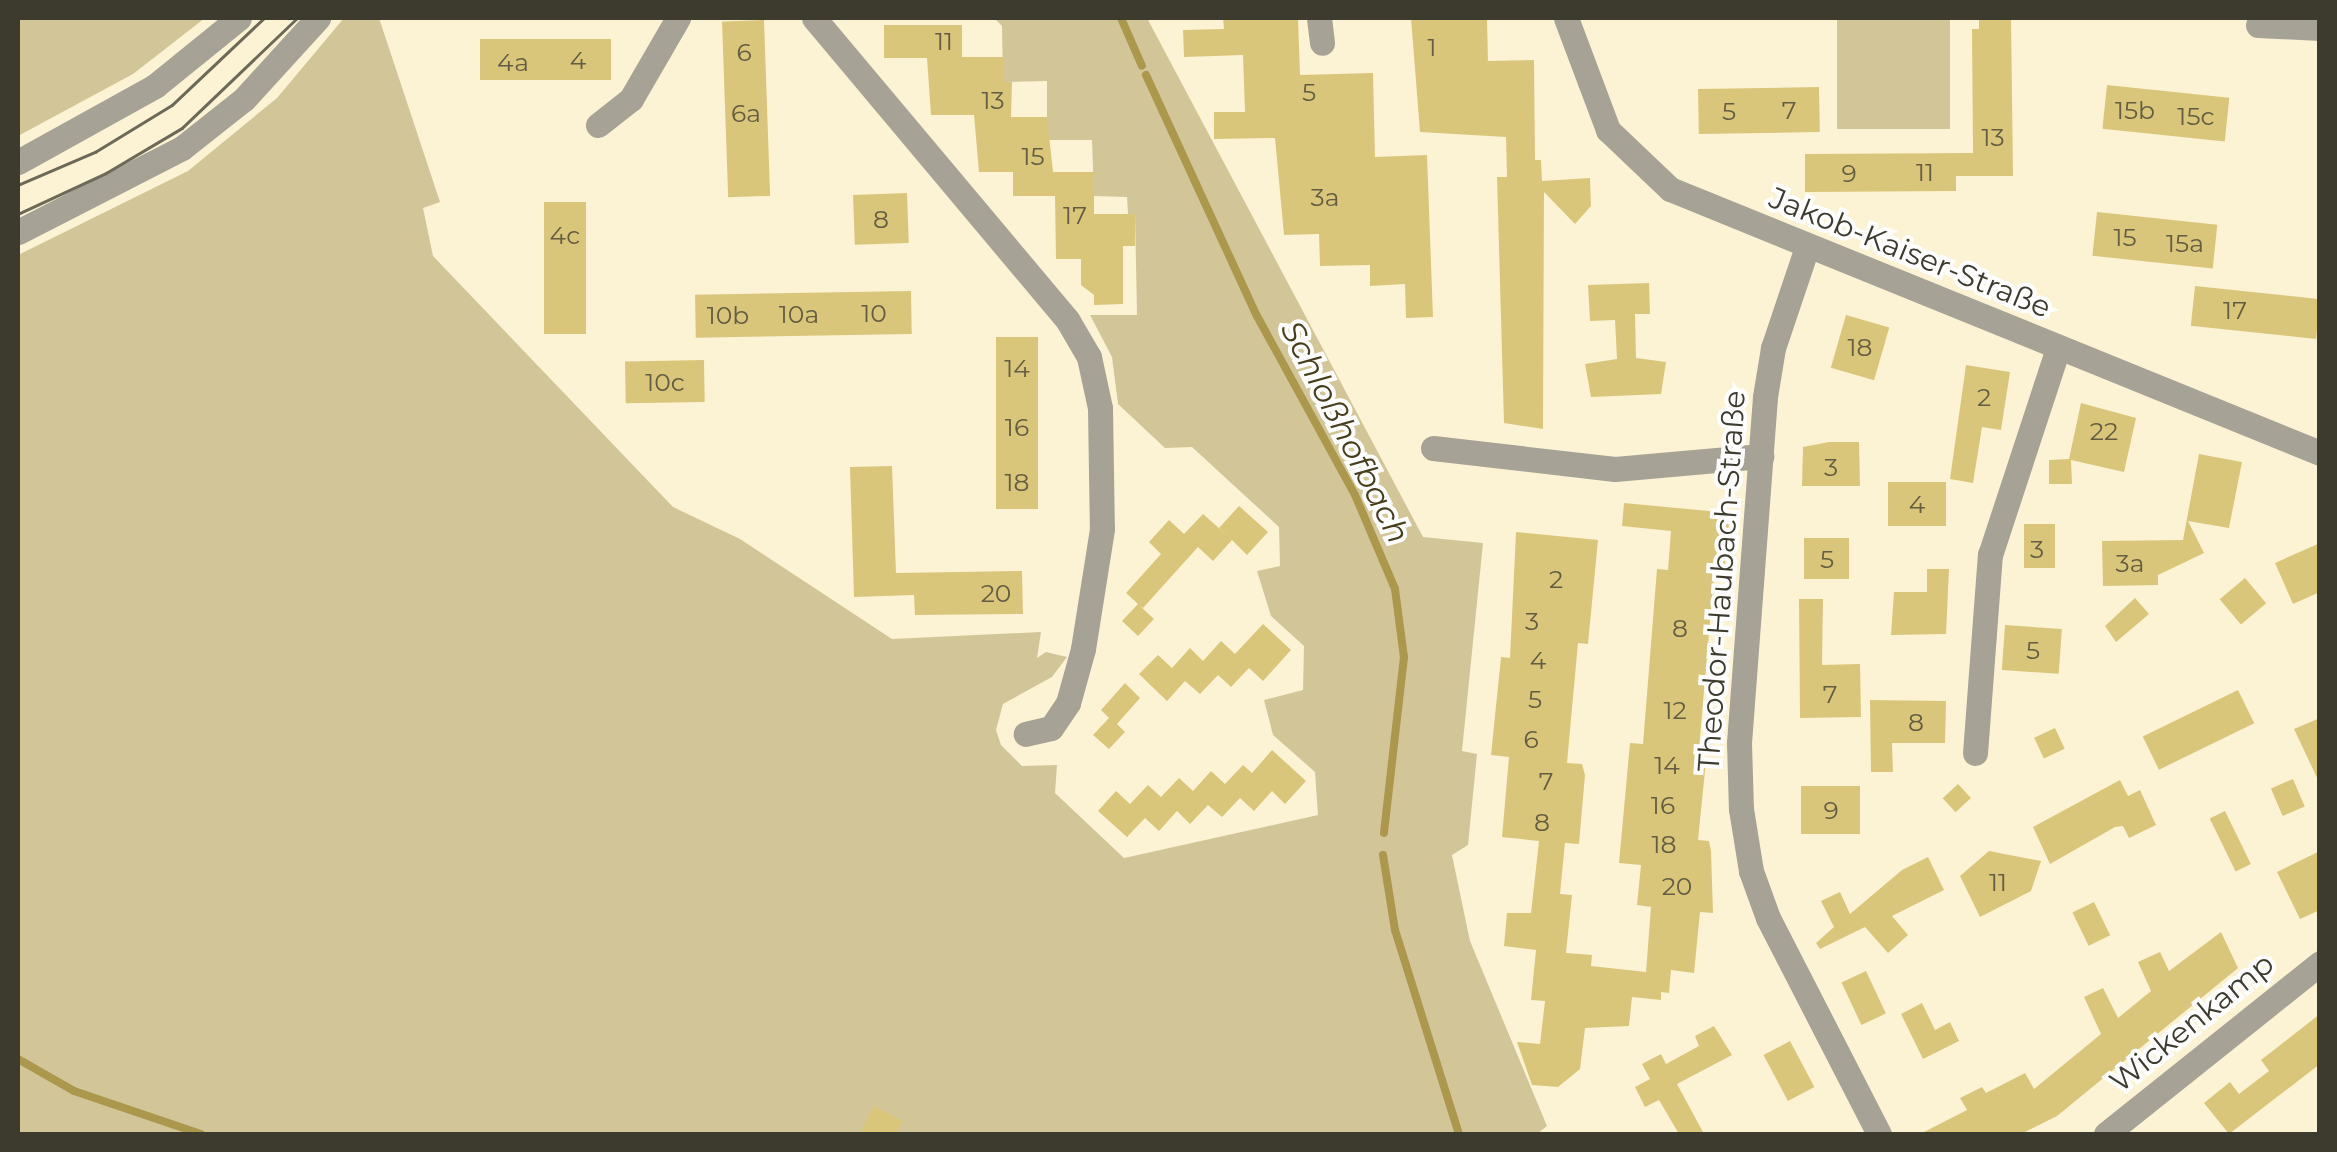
<!DOCTYPE html>
<meta charset="utf-8">
<style>
body{margin:0}
#map{position:relative;width:2337px;height:1152px;overflow:hidden;background:#fcf3d4;font-family:Montserrat,sans-serif}
div>[style]{position:absolute}
[style*='--x']{left:calc(var(--x)*1px);top:calc(var(--y)*1px);width:calc(var(--w)*1px);rotate:calc(var(--a)*1deg)}
.green>*{inset:0;background:#d2c698;transform-origin:0 0}
.stream>*{height:8px;margin:-4px;padding:0 4px;transform-origin:4px;border-radius:4px;background:#ab984d}
.building>*{inset:0;background:#dac67b;transform-origin:0 0}
.minor>*{height:25px;margin:-12.5px;padding:0 12.5px;transform-origin:12.5px;border-radius:12.5px;background:#a6a295}
.tram>*{height:2.5px;margin:-1.25px;padding:0 1.25px;transform-origin:1.25px;border-radius:1.25px;background:#6d6958}
span{translate:-50% -50%;white-space:nowrap;text-align:center;line-height:1.15;-webkit-text-stroke:8px #fff;paint-order:stroke}
.number-label{font-size:25px;color:#645d41}
.number-label span{-webkit-text-stroke-width:0}
.street-label{font-size:30px;color:#3d3a2e}
.water-label{font-size:32px;color:#463d1c;font-style:italic}
.frame{position:absolute;inset:0;border:20px solid #3d3a2e;pointer-events:none}
</style>
<div id="map">
<div class="green">
<div style="clip-path:polygon(18px 18px,205px 18px,133px 74px,18px 136px)"></div>
<div style="clip-path:polygon(344px 18px,379px 18px,440px 202px,423px 208px,433px 256px,673px 507px,740px 539px,892px 639px,1041px 632px,1037px 658px,1046px 652px,1067px 657px,1052px 677px,1003px 704px,996px 730px,1001px 745px,1022px 766px,1057px 765px,1055px 793px,1124px 858px,1318px 815px,1315px 772px,1273px 735px,1264px 700px,1303px 690px,1304px 646px,1271px 616px,1257px 571px,1280px 566px,1279px 527px,1192px 447px,1165px 448px,1118px 404px,1112px 357px,1090px 315px,1137px 315px,1135px 214px,1128px 214px,1127px 197px,1094px 196px,1092px 140px,1047px 140px,1047px 81px,1003px 82px,1002px 26px,994px 18px,1147px 18px,1423px 537px,1483px 543px,1462px 751px,1477px 754px,1468px 845px,1452px 855px,1470px 941px,1547px 1126px,1537px 1134px,18px 1134px,18px 255px,188px 171px,277px 98px)"></div>
<div style="left:1837px;top:18px;width:113px;height:111px"></div>
</div>
<div class="stream">
<div style="--x:1121;--y:18;--w:52;--a:66.4"></div>
<div style="--x:1146;--y:75;--w:265;--a:65.3"></div>
<div style="--x:1257;--y:316;--w:204;--a:61.3"></div>
<div style="--x:1355;--y:495;--w:102;--a:66.9"></div>
<div style="--x:1395;--y:589;--w:69;--a:82.5"></div>
<div style="--x:1404;--y:657;--w:177;--a:96.5"></div>
<div style="--x:1383;--y:855;--w:76;--a:80.9"></div>
<div style="--x:1395;--y:930;--w:214;--a:72.6"></div>
<div style="--x:18;--y:1059;--w:64;--a:29.7"></div>
<div style="--x:74;--y:1091;--w:134;--a:18.7"></div>
</div>
<div class="building">
<div style="clip-path:polygon(1223px 18px,1298px 18px,1300px 75px,1373px 73px,1375px 157px,1427px 155px,1433px 317px,1406px 318px,1405px 284px,1370px 286px,1370px 265px,1320px 266px,1319px 234px,1284px 235px,1275px 138px,1214px 139px,1214px 112px,1245px 112px,1243px 55px,1184px 57px,1183px 30px,1224px 29px)"></div>
<div style="clip-path:polygon(1411px 18px,1487px 18px,1488px 61px,1534px 60px,1535px 160px,1541px 160px,1542px 181px,1590px 178px,1591px 206px,1575px 224px,1544px 192px,1543px 429px,1504px 423px,1497px 177px,1507px 177px,1506px 137px,1420px 132px)"></div>
<div style="clip-path:polygon(1979px 18px,2011px 18px,2013px 176px,1956px 176px,1956px 191px,1805px 192px,1805px 154px,1973px 153px,1972px 29px,1979px 29px)"></div>
<div style="left:764px;top:20px;width:176px;height:42px;rotate:88deg"></div>
<div style="clip-path:polygon(884px 25px,962px 25px,962px 57px,1003px 57px,1003px 82px,1012px 82px,1011px 117px,1047px 117px,1053px 172px,1094px 172px,1094px 214px,1135px 214px,1135px 246px,1123px 246px,1123px 304px,1094px 305px,1094px 295px,1081px 285px,1081px 259px,1056px 259px,1055px 196px,1013px 196px,1013px 172px,979px 172px,974px 115px,931px 115px,927px 58px,884px 58px)"></div>
<div style="left:611px;top:39px;width:41px;height:131px;rotate:90deg"></div>
<div style="left:2107px;top:85px;width:123px;height:44px;rotate:6deg"></div>
<div style="left:1819px;top:87px;width:45px;height:121px;rotate:89deg"></div>
<div style="left:907px;top:193px;width:50px;height:54px;rotate:88deg"></div>
<div style="left:586px;top:202px;width:132px;height:42px;rotate:90deg"></div>
<div style="left:2097px;top:212px;width:121px;height:44px;rotate:6deg"></div>
<div style="clip-path:polygon(1649px 283px,1650px 314px,1635px 314px,1636px 358px,1666px 362px,1661px 394px,1591px 397px,1585px 364px,1617px 359px,1615px 320px,1590px 321px,1588px 285px)"></div>
<div style="left:2195px;top:286px;width:126px;height:40px;rotate:6deg"></div>
<div style="left:911px;top:291px;width:43px;height:216px;rotate:89deg"></div>
<div style="left:1846px;top:315px;width:45px;height:55px;rotate:16deg"></div>
<div style="left:996px;top:337px;width:42px;height:172px"></div>
<div style="left:704px;top:360px;width:42px;height:79px;rotate:89deg"></div>
<div style="clip-path:polygon(1966px 365px,2010px 372px,2001px 430px,1982px 427px,1973px 483px,1950px 479px)"></div>
<div style="clip-path:polygon(2081px 403px,2136px 418px,2124px 472px,2071px 460px,2072px 484px,2049px 484px,2049px 460px,2069px 459px)"></div>
<div style="clip-path:polygon(1829px 442px,1859px 442px,1860px 486px,1802px 486px,1803px 447px)"></div>
<div style="clip-path:polygon(2199px 454px,2242px 462px,2229px 528px,2188px 521px,2204px 553px,2158px 575px,2158px 585px,2103px 586px,2102px 541px,2183px 540px)"></div>
<div style="clip-path:polygon(892px 466px,896px 573px,1022px 571px,1023px 614px,915px 615px,914px 595px,854px 597px,850px 467px)"></div>
<div style="left:1888px;top:482px;width:58px;height:44px"></div>
<div style="clip-path:polygon(1624px 503px,1730px 513px,1724px 576px,1714px 575px,1699px 749px,1706px 761px,1698px 840px,1709px 841px,1711px 851px,1713px 913px,1700px 912px,1694px 973px,1671px 970px,1669px 993px,1661px 992px,1661px 1000px,1632px 997px,1629px 1026px,1585px 1028px,1580px 1069px,1558px 1087px,1532px 1085px,1517px 1042px,1540px 1044px,1545px 1001px,1531px 1000px,1536px 950px,1504px 946px,1507px 913px,1531px 913px,1539px 841px,1502px 837px,1509px 757px,1491px 755px,1501px 657px,1510px 658px,1516px 532px,1598px 540px,1588px 644px,1578px 643px,1567px 763px,1582px 764px,1585px 775px,1579px 844px,1565px 843px,1560px 894px,1572px 895px,1566px 953px,1592px 955px,1591px 966px,1646px 972px,1651px 907px,1637px 905px,1641px 865px,1619px 863px,1630px 743px,1643px 744px,1657px 569px,1668px 570px,1671px 531px,1622px 526px)"></div>
<div style="clip-path:polygon(1239px 506px,1268px 532px,1247px 555px,1232px 540px,1213px 561px,1198px 547px,1143px 608px,1139px 605px,1154px 619px,1138px 636px,1122px 621px,1138px 604px,1126px 593px,1161px 554px,1149px 542px,1169px 520px,1184px 534px,1203px 514px,1231px 539px,1219px 528px)"></div>
<div style="left:2024px;top:524px;width:31px;height:44px"></div>
<div style="left:1849px;top:538px;width:41px;height:45px;rotate:90deg"></div>
<div style="clip-path:polygon(2320px 543px,2320px 592px,2293px 604px,2275px 563px)"></div>
<div style="clip-path:polygon(1927px 569px,1949px 569px,1946px 634px,1891px 635px,1894px 592px,1927px 592px)"></div>
<div style="left:2245px;top:578px;width:33px;height:33px;rotate:50deg"></div>
<div style="clip-path:polygon(2135px 598px,2149px 614px,2116px 642px,2105px 626px)"></div>
<div style="clip-path:polygon(1799px 599px,1823px 599px,1822px 665px,1860px 664px,1861px 717px,1800px 718px)"></div>
<div style="clip-path:polygon(1263px 624px,1291px 650px,1263px 681px,1249px 668px,1231px 687px,1218px 675px,1200px 694px,1185px 681px,1167px 701px,1139px 674px,1158px 655px,1172px 668px,1190px 648px,1203px 661px,1221px 641px,1235px 654px)"></div>
<div style="left:2005px;top:625px;width:57px;height:45px;rotate:4deg"></div>
<div style="clip-path:polygon(1125px 683px,1140px 698px,1117px 724px,1125px 732px,1109px 749px,1093px 735px,1109px 718px,1101px 710px)"></div>
<div style="left:2238px;top:690px;width:37px;height:106px;rotate:64deg"></div>
<div style="clip-path:polygon(1870px 700px,1946px 701px,1945px 743px,1892px 743px,1893px 772px,1871px 772px)"></div>
<div style="clip-path:polygon(2320px 718px,2320px 784px,2294px 729px)"></div>
<div style="left:2055px;top:728px;width:23px;height:23px;rotate:65deg"></div>
<div style="clip-path:polygon(1272px 750px,1306px 781px,1285px 804px,1272px 791px,1254px 811px,1240px 798px,1222px 817px,1208px 805px,1190px 824px,1177px 811px,1159px 831px,1145px 818px,1127px 837px,1098px 811px,1116px 791px,1130px 804px,1148px 785px,1161px 797px,1179px 778px,1193px 791px,1211px 771px,1225px 784px,1243px 765px,1252px 773px)"></div>
<div style="left:2293px;top:779px;width:30px;height:24px;rotate:67deg"></div>
<div style="clip-path:polygon(2120px 780px,2128px 796px,2140px 790px,2156px 825px,2129px 838px,2123px 826px,2115px 827px,2050px 864px,2033px 827px)"></div>
<div style="left:1958px;top:784px;width:19px;height:21px;rotate:47deg"></div>
<div style="left:1860px;top:786px;width:48px;height:59px;rotate:90deg"></div>
<div style="left:2225px;top:811px;width:59px;height:17px;rotate:64deg"></div>
<div style="clip-path:polygon(1989px 851px,2041px 861px,2031px 891px,1980px 917px,1960px 876px)"></div>
<div style="clip-path:polygon(2320px 851px,2320px 910px,2300px 919px,2277px 872px)"></div>
<div style="clip-path:polygon(1928px 857px,1944px 890px,1892px 916px,1908px 935px,1888px 953px,1865px 927px,1820px 949px,1816px 943px,1834px 927px,1821px 901px,1840px 892px,1850px 914px,1902px 870px)"></div>
<div style="left:2094px;top:902px;width:37px;height:24px;rotate:64deg"></div>
<div style="clip-path:polygon(2221px 932px,2238px 968px,2057px 1116px,2021px 1134px,1920px 1134px,1967px 1110px,1960px 1098px,1982px 1087px,1986px 1093px,2025px 1073px,2034px 1089px,2101px 1034px,2084px 997px,2103px 988px,2118px 1018px,2151px 991px,2138px 962px,2160px 952px,2169px 971px)"></div>
<div style="left:1866px;top:971px;width:47px;height:27px;rotate:65deg"></div>
<div style="clip-path:polygon(1922px 1003px,1935px 1030px,1950px 1022px,1959px 1041px,1923px 1059px,1901px 1014px)"></div>
<div style="clip-path:polygon(2320px 1014px,2320px 1064px,2229px 1134px,2204px 1103px,2230px 1082px,2239px 1094px,2269px 1071px,2261px 1060px)"></div>
<div style="clip-path:polygon(1714px 1026px,1732px 1055px,1677px 1084px,1704px 1134px,1679px 1134px,1659px 1100px,1645px 1107px,1635px 1087px,1650px 1079px,1642px 1064px,1661px 1054px,1666px 1064px,1699px 1046px,1695px 1036px)"></div>
<div style="left:1790px;top:1041px;width:52px;height:30px;rotate:62deg"></div>
<div style="clip-path:polygon(874px 1106px,903px 1121px,896px 1134px,860px 1134px)"></div>
</div>
<div class="minor">
<div style="--x:814;--y:18;--w:395;--a:50"></div>
<div style="--x:1068;--y:321;--w:42;--a:59.7"></div>
<div style="--x:1089;--y:357;--w:52;--a:77.8"></div>
<div style="--x:1100;--y:408;--w:121;--a:89.1"></div>
<div style="--x:1102;--y:529;--w:121;--a:99"></div>
<div style="--x:1083;--y:649;--w:56;--a:105.5"></div>
<div style="--x:1068;--y:703;--w:30;--a:124"></div>
<div style="--x:1051;--y:728;--w:26;--a:167"></div>
<div style="--x:1319;--y:18;--w:25;--a:83"></div>
<div style="--x:1566;--y:18;--w:120;--a:69.4"></div>
<div style="--x:1608;--y:130;--w:86;--a:43.6"></div>
<div style="--x:1670;--y:189;--w:702;--a:22.1"></div>
<div style="--x:2258;--y:25;--w:62;--a:2.8"></div>
<div style="--x:598;--y:125;--w:42;--a:-38.2"></div>
<div style="--x:631;--y:99;--w:94;--a:-59.9"></div>
<div style="--x:18;--y:162;--w:157;--a:-29"></div>
<div style="--x:155;--y:86;--w:108;--a:-39"></div>
<div style="--x:18;--y:232;--w:184;--a:-27.1"></div>
<div style="--x:182;--y:148;--w:79;--a:-38.3"></div>
<div style="--x:244;--y:99;--w:110;--a:-47.6"></div>
<div style="--x:1807;--y:247;--w:107;--a:108.6"></div>
<div style="--x:1773;--y:348;--w:50;--a:99.3"></div>
<div style="--x:1765;--y:397;--w:347;--a:94.3"></div>
<div style="--x:1739;--y:743;--w:66;--a:88.3"></div>
<div style="--x:1741;--y:809;--w:63;--a:80.8"></div>
<div style="--x:1751;--y:871;--w:50;--a:70.1"></div>
<div style="--x:1768;--y:918;--w:243;--a:62.8"></div>
<div style="--x:1433;--y:448;--w:183;--a:6.6"></div>
<div style="--x:1615;--y:469;--w:147;--a:-5.1"></div>
<div style="--x:1975;--y:753;--w:199;--a:-85.7"></div>
<div style="--x:1990;--y:555;--w:218;--a:-71.8"></div>
<div style="--x:2106;--y:1134;--w:274;--a:-38.6"></div>
</div>
<div class="tram">
<div style="--x:18;--y:185;--w:84;--a:-23.2"></div>
<div style="--x:95;--y:152;--w:90;--a:-31.4"></div>
<div style="--x:172;--y:105;--w:127;--a:-43.4"></div>
<div style="--x:18;--y:214;--w:97;--a:-25"></div>
<div style="--x:106;--y:173;--w:88;--a:-30.6"></div>
<div style="--x:182;--y:128;--w:159;--a:-43.7"></div>
</div>
<div class="number-label">
<span style="left:944px;top:41px">11</span>
<span style="left:1432px;top:47px">1</span>
<span style="left:744px;top:52px">6</span>
<span style="left:578px;top:60px">4</span>
<span style="left:513px;top:62px">4a</span>
<span style="left:1309px;top:92px">5</span>
<span style="left:993px;top:100px">13</span>
<span style="left:1789px;top:110px">7</span>
<span style="left:2135px;top:110px">15b</span>
<span style="left:1729px;top:111px">5</span>
<span style="left:746px;top:113px">6a</span>
<span style="left:2196px;top:116px">15c</span>
<span style="left:1993px;top:137px">13</span>
<span style="left:1033px;top:156px">15</span>
<span style="left:1925px;top:172px">11</span>
<span style="left:1849px;top:173px">9</span>
<span style="left:1325px;top:197px">3a</span>
<span style="left:1075px;top:215px">17</span>
<span style="left:881px;top:219px">8</span>
<span style="left:565px;top:235px">4c</span>
<span style="left:2125px;top:237px">15</span>
<span style="left:2185px;top:243px">15a</span>
<span style="left:2235px;top:310px">17</span>
<span style="left:874px;top:313px">10</span>
<span style="left:799px;top:314px">10a</span>
<span style="left:728px;top:315px">10b</span>
<span style="left:1860px;top:347px">18</span>
<span style="left:1017px;top:368px">14</span>
<span style="left:665px;top:382px">10c</span>
<span style="left:1984px;top:397px">2</span>
<span style="left:1017px;top:427px">16</span>
<span style="left:2104px;top:431px">22</span>
<span style="left:1831px;top:467px">3</span>
<span style="left:1017px;top:482px">18</span>
<span style="left:1917px;top:504px">4</span>
<span style="left:2037px;top:549px">3</span>
<span style="left:1827px;top:559px">5</span>
<span style="left:2130px;top:563px">3a</span>
<span style="left:1556px;top:579px">2</span>
<span style="left:996px;top:593px">20</span>
<span style="left:1532px;top:621px">3</span>
<span style="left:1680px;top:628px">8</span>
<span style="left:2033px;top:650px">5</span>
<span style="left:1538px;top:660px">4</span>
<span style="left:1830px;top:694px">7</span>
<span style="left:1535px;top:699px">5</span>
<span style="left:1675px;top:710px">12</span>
<span style="left:1916px;top:722px">8</span>
<span style="left:1531px;top:739px">6</span>
<span style="left:1667px;top:765px">14</span>
<span style="left:1546px;top:781px">7</span>
<span style="left:1663px;top:805px">16</span>
<span style="left:1831px;top:810px">9</span>
<span style="left:1542px;top:822px">8</span>
<span style="left:1664px;top:844px">18</span>
<span style="left:1998px;top:882px">11</span>
<span style="left:1677px;top:886px">20</span>
</div>
<div class="street-label">
<span style="left:1910px;top:253px;rotate:22deg">Jakob-Kaiser-Straße</span>
<span style="left:1722px;top:581px;rotate:-86deg">Theodor-Haubach-Straße</span>
<span style="left:2192px;top:1023px;rotate:-39deg">Wickenkamp</span>
</div>
<div class="water-label">
<span style="left:1345px;top:432px;rotate:63deg">Schloßhofbach</span>
</div>
<div class="frame"></div>
</div>
